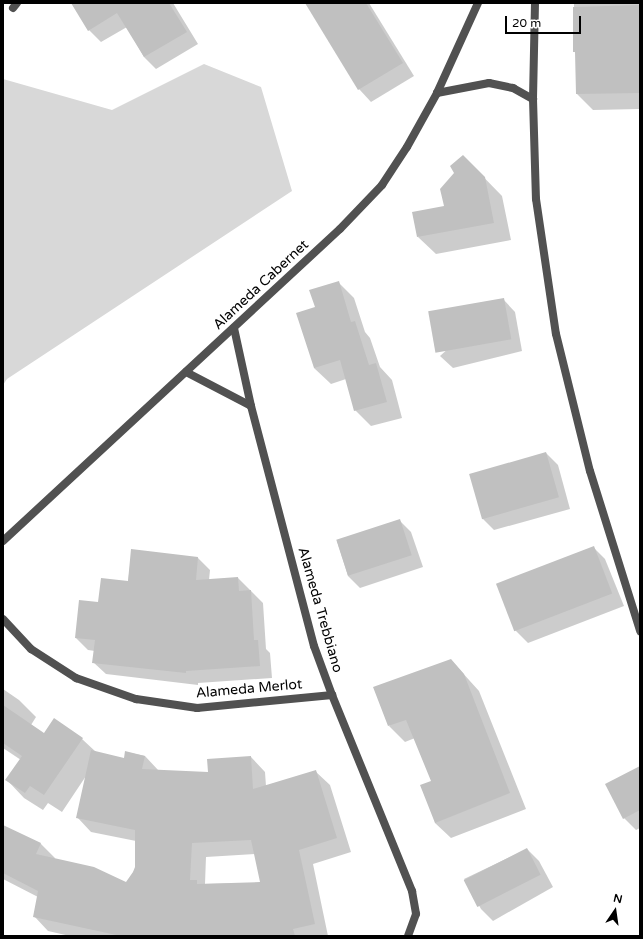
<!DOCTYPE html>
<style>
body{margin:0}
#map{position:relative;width:643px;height:939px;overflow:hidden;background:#fff;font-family:"Varela Round",sans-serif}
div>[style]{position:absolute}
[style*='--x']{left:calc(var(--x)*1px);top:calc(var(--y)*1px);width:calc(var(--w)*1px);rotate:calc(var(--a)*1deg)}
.green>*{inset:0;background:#d8d8d8}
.shadow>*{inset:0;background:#0003}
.building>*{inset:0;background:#c0c0c0;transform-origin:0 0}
.minor>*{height:8px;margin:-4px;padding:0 4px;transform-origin:4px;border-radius:4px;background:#515151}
span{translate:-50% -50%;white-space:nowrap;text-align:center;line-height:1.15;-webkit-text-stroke:4px #fff;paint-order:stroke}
.street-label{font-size:14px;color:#000}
.frame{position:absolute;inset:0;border:4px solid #000;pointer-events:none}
.north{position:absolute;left:595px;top:891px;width:40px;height:40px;-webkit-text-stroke:3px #fff;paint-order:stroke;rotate:13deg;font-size:11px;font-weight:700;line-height:16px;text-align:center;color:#000}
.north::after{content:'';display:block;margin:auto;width:14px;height:18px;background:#000;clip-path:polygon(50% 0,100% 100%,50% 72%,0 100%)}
.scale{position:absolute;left:505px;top:16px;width:76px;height:18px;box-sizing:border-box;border:2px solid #000;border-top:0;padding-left:5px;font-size:12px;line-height:14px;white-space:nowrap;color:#000;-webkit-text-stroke:3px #fff;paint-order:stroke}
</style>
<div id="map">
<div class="green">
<div style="clip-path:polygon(204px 64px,261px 87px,292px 191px,7px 379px,3px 385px,3px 79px,112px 110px)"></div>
</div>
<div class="shadow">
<div style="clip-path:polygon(73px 3px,173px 3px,198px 44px,156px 69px,144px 57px,127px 27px,101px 42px,89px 30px)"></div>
<div style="clip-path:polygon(306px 3px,369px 3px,414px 76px,371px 102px,359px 89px)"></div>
<div style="clip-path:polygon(574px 3px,640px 3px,640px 109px,593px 110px,577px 94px,576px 54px,574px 51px)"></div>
<div style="clip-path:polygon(463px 156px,502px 196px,511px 240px,436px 254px,418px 237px,445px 207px,455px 174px)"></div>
<div style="clip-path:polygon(338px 282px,354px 298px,365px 332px,370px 338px,380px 367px,392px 380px,402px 418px,371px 426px,355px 410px,346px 379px,331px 384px,314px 368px,316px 308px)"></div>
<div style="clip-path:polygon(503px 299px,515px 312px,522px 351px,453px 368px,440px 356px)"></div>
<div style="clip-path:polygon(546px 453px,558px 465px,570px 509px,494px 530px,482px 518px)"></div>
<div style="clip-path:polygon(399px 520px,411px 532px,423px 567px,360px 588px,348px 576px,337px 541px)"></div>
<div style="clip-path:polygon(593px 547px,605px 559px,624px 606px,528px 643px,515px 630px)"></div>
<div style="clip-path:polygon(132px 550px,198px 558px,210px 570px,209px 580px,238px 578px,263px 603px,266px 649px,270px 653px,272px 678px,198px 683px,198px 685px,106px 674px,93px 662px,95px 651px,88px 650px,76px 638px,128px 582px)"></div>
<div style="clip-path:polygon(451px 660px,479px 691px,526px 809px,451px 838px,435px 823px,432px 781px,415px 738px,405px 742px,389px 726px)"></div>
<div style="clip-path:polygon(evenodd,3px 689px,19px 700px,36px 717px,31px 725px,45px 735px,82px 739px,96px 752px,125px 759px,126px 752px,145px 756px,159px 771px,209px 773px,251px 757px,265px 772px,266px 786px,315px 771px,330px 785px,351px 852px,313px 864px,328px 936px,70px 936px,48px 931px,34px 916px,38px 897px,3px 879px,3px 826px,41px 844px,55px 858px,54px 860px,127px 884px,136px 867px,136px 841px,91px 832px,77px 817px,86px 776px,62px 812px,48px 803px,43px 810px,24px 798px,7px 780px,21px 760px,3px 748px,3px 689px,255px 854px,262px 883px,205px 884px,206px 857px,255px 854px)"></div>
<div style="clip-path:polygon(640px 767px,640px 828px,636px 830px,624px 818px)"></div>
<div style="clip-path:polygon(527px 849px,539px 861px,553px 887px,493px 921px,481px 909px,464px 879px)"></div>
</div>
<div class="building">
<div style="clip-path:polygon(71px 3px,169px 3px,187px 32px,144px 57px,117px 13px,88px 31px)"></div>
<div style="clip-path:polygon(305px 3px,366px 3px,403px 63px,358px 90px)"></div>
<div style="clip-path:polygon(640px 5px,640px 93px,576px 94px,575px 52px,573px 52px,573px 7px)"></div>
<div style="clip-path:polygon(463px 155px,485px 177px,494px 223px,417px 237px,412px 212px,444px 206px,440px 189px,454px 173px,450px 166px)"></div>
<div style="clip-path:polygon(339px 281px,351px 322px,355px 321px,369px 365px,376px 363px,387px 402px,354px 411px,340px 360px,314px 368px,296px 313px,315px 307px,309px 290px)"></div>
<div style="left:504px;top:298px;width:42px;height:77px;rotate:80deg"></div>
<div style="left:546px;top:452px;width:47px;height:80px;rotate:74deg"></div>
<div style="left:400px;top:519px;width:38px;height:67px;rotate:72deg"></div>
<div style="left:594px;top:546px;width:51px;height:105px;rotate:69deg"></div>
<div style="clip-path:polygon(131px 549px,198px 557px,196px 580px,238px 577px,239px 591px,251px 590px,254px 640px,258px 640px,260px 666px,186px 671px,186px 673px,92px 663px,95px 640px,75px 638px,79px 600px,98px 602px,101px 578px,128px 581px)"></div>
<div style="clip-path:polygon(451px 659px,464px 674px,510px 793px,435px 823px,420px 785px,431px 781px,406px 720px,388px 726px,373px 687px)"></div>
<div style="clip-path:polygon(3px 705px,44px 733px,54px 718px,83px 738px,44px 795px,30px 786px,25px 793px,5px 780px,22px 756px,3px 743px)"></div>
<div style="clip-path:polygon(evenodd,91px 750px,124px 758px,125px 751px,145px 756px,142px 769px,208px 772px,207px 759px,251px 756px,253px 789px,316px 770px,337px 838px,299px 850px,315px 924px,293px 929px,295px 936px,121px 936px,33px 917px,38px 891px,3px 873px,3px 825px,41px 843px,36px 854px,94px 867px,126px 882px,133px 872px,135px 867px,135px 830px,76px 818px,91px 750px,251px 840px,260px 882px,197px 884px,197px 880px,190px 880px,192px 843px,251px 840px)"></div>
<div style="clip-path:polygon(640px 766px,640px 810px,623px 819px,605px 784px)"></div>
<div style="left:527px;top:848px;width:30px;height:71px;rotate:63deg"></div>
</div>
<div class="minor">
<div style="--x:535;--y:3;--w:96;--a:91.2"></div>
<div style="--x:533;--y:99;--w:100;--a:88.3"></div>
<div style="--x:536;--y:199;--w:136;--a:81.6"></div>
<div style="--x:556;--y:334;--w:141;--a:76.1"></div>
<div style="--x:590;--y:471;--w:168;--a:72.6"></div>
<div style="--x:13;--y:8;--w:6;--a:-51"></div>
<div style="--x:437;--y:93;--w:53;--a:-10.9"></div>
<div style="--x:489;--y:83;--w:25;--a:12"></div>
<div style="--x:513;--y:88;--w:23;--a:29"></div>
<div style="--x:234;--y:328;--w:80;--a:77.7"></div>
<div style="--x:251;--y:406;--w:248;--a:75.3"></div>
<div style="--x:314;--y:646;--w:52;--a:69.8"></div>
<div style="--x:332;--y:695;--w:212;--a:67.8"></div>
<div style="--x:412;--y:891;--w:23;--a:80"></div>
<div style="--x:416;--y:914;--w:23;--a:110"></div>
<div style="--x:186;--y:372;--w:73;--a:27.6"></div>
<div style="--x:3;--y:541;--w:459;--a:-42.8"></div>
<div style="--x:340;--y:229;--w:61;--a:-46.3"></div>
<div style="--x:382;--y:185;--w:45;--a:-56.7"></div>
<div style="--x:407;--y:147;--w:62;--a:-60.9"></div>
<div style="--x:437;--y:93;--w:99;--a:-65.5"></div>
<div style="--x:3;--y:619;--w:41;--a:47"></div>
<div style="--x:31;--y:649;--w:54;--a:32.8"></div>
<div style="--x:76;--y:678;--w:64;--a:19.3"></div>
<div style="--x:136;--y:699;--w:62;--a:8.4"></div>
<div style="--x:197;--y:708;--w:136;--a:-5.5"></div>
</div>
<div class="street-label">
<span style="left:261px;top:285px;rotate:-43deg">Alameda Cabernet</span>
<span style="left:320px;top:610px;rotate:74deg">Alameda Trebbiano</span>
<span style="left:249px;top:689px;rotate:-5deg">Alameda Merlot</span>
</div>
<div class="frame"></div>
<div class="north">N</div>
<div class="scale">20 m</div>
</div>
